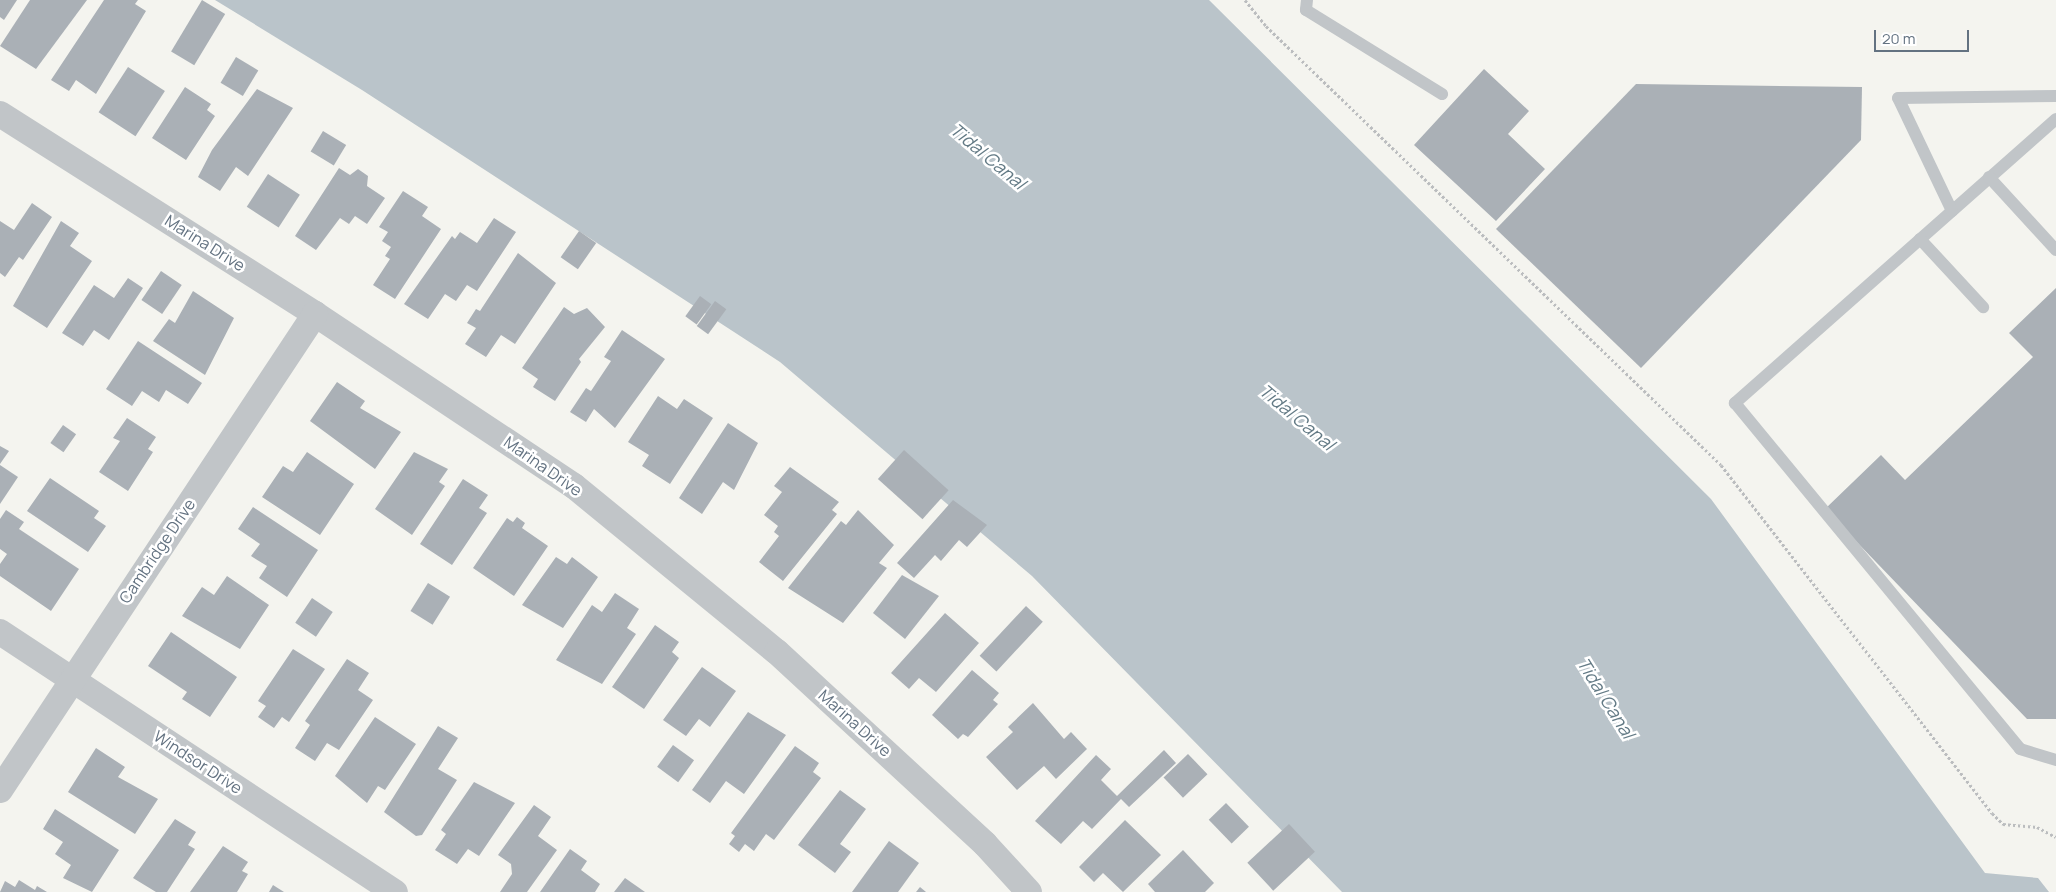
<!DOCTYPE html>
<style>
body{margin:0}
#map{position:relative;width:2056px;height:892px;overflow:hidden;background:#f4f4ef;font-family:Manrope,sans-serif}
div>[style]{position:absolute}
[style*='--x']{left:calc(var(--x)*1px);top:calc(var(--y)*1px);width:calc(var(--w)*1px);rotate:calc(var(--a)*1deg)}
.water>*{inset:0;background:#bac4ca}
.building>*{inset:0;background:#aab0b6;transform-origin:0 0}
.path>*{height:3px;margin-top:-1.5px;transform-origin:0;background:repeating-linear-gradient(90deg,#bbbdbf 0 2.5px,transparent 0 5px)}
.service>*{height:12px;margin:-6px;padding:0 6px;transform-origin:6px;border-radius:6px;background:#c1c5c8}
.minor>*{height:26px;margin:-13px;padding:0 13px;transform-origin:13px;border-radius:13px;background:#c1c5c8}
span{translate:-50% -50%;white-space:nowrap;text-align:center;line-height:1.15;-webkit-text-stroke:5px #fff;paint-order:stroke}
.street-label{font-size:16px;color:#637281}
.water-label{font-size:18px;color:#637a85;font-style:italic}
.scale{position:absolute;left:1874px;top:30px;width:95px;height:22px;box-sizing:border-box;border:2px solid #637281;border-top:0;padding-left:6px;font-size:15px;line-height:18px;white-space:nowrap;color:#637281;-webkit-text-stroke:4px #fff;paint-order:stroke}
</style>
<div id="map">
<div class="water">
<div style="clip-path:polygon(215px 0,1209px 0,1711px 499px,1985px 873px,2038px 878px,2049px 892px,1342px 892px,1032px 576px,780px 362px,362px 90px)"></div>
</div>
<div class="building">
<div style="clip-path:polygon(0 0,17px 0,4px 20px,0 17px)"></div>
<div style="clip-path:polygon(30px 0,87px 0,36px 69px,0 46px)"></div>
<div style="clip-path:polygon(104px 0,138px 0,135px 4px,146px 11px,96px 94px,76px 80px,69px 91px,51px 80px)"></div>
<div style="left:202px;top:0;width:27px;height:60px;rotate:31deg"></div>
<div style="left:236px;top:57px;width:26px;height:30px;rotate:31deg"></div>
<div style="left:128px;top:67px;width:44px;height:54px;rotate:33deg"></div>
<div style="clip-path:polygon(1484px 69px,1529px 111px,1508px 134px,1545px 169px,1496px 221px,1414px 145px)"></div>
<div style="clip-path:polygon(1636px 84px,1862px 87px,1861px 140px,1641px 368px,1496px 229px)"></div>
<div style="clip-path:polygon(185px 87px,211px 104px,207px 110px,215px 116px,186px 160px,152px 138px)"></div>
<div style="clip-path:polygon(257px 89px,293px 108px,248px 176px,236px 167px,220px 191px,198px 177px,212px 150px)"></div>
<div style="left:323px;top:131px;width:27px;height:24px;rotate:31deg"></div>
<div style="clip-path:polygon(339px 168px,350px 175px,358px 169px,368px 176px,367px 186px,385px 198px,367px 224px,355px 216px,349px 224px,340px 218px,316px 250px,295px 236px)"></div>
<div style="left:268px;top:174px;width:38px;height:39px;rotate:33deg"></div>
<div style="clip-path:polygon(403px 191px,428px 207px,422px 216px,441px 229px,395px 299px,373px 285px,390px 259px,385px 256px,391px 247px,382px 241px,388px 232px,379px 227px)"></div>
<div style="clip-path:polygon(32px 203px,52px 217px,23px 260px,19px 257px,5px 277px,0 273px,0 221px,14px 230px)"></div>
<div style="clip-path:polygon(494px 218px,516px 232px,477px 291px,467px 285px,456px 301px,445px 294px,428px 319px,404px 304px,452px 236px,455px 239px,460px 232px,477px 243px)"></div>
<div style="clip-path:polygon(61px 221px,79px 233px,70px 246px,92px 261px,47px 328px,13px 306px)"></div>
<div style="left:579px;top:231px;width:21px;height:32px;rotate:35deg"></div>
<div style="clip-path:polygon(518px 253px,556px 283px,515px 344px,501px 335px,486px 357px,465px 344px,476px 328px,467px 323px,476px 309px,480px 311px)"></div>
<div style="left:161px;top:271px;width:25px;height:35px;rotate:34deg"></div>
<div style="clip-path:polygon(128px 278px,143px 288px,109px 340px,94px 330px,83px 346px,62px 333px,94px 285px,114px 298px)"></div>
<div style="clip-path:polygon(2056px 288px,2056px 719px,2027px 719px,1825px 509px,1881px 455px,1905px 480px,2033px 357px,2009px 333px)"></div>
<div style="clip-path:polygon(193px 291px,234px 318px,205px 375px,153px 341px,169px 319px,175px 323px)"></div>
<div style="left:700px;top:296px;width:14px;height:25px;rotate:36deg"></div>
<div style="left:715px;top:301px;width:14px;height:31px;rotate:36deg"></div>
<div style="clip-path:polygon(564px 307px,574px 314px,587px 308px,605px 327px,579px 359px,581px 362px,555px 401px,533px 387px,538px 379px,522px 368px)"></div>
<div style="clip-path:polygon(622px 330px,665px 359px,615px 428px,594px 409px,586px 422px,570px 412px,586px 388px,591px 391px,611px 361px,604px 357px)"></div>
<div style="clip-path:polygon(138px 341px,202px 383px,188px 404px,166px 390px,159px 402px,142px 391px,132px 406px,106px 389px)"></div>
<div style="clip-path:polygon(337px 382px,365px 401px,360px 408px,401px 432px,375px 469px,310px 421px)"></div>
<div style="clip-path:polygon(658px 396px,677px 409px,684px 399px,713px 418px,670px 484px,642px 466px,649px 455px,628px 442px)"></div>
<div style="clip-path:polygon(127px 418px,156px 437px,148px 449px,153px 452px,128px 491px,99px 472px,120px 441px,113px 438px)"></div>
<div style="clip-path:polygon(728px 423px,758px 443px,734px 490px,723px 482px,702px 514px,679px 498px)"></div>
<div style="left:63px;top:425px;width:16px;height:22px;rotate:35deg"></div>
<div style="clip-path:polygon(0 446px,9px 451px,0 464px)"></div>
<div style="left:904px;top:450px;width:60px;height:39px;rotate:42deg"></div>
<div style="clip-path:polygon(307px 452px,354px 484px,320px 535px,262px 497px,283px 466px,293px 472px)"></div>
<div style="clip-path:polygon(414px 452px,448px 469px,439px 482px,445px 486px,412px 535px,375px 509px)"></div>
<div style="clip-path:polygon(0 465px,18px 477px,0 504px)"></div>
<div style="clip-path:polygon(790px 467px,839px 502px,832px 510px,837px 514px,783px 581px,759px 562px,779px 536px,774px 532px,778px 526px,764px 515px,782px 492px,774px 486px)"></div>
<div style="clip-path:polygon(50px 478px,99px 511px,94px 518px,106px 526px,88px 552px,27px 511px)"></div>
<div style="clip-path:polygon(463px 479px,488px 495px,479px 508px,487px 513px,452px 565px,420px 544px)"></div>
<div style="clip-path:polygon(953px 500px,987px 525px,967px 547px,959px 540px,941px 561px,935px 555px,914px 578px,897px 563px)"></div>
<div style="clip-path:polygon(253px 507px,318px 550px,287px 597px,259px 578px,267px 566px,251px 556px,260px 544px,238px 529px)"></div>
<div style="clip-path:polygon(6px 510px,24px 522px,19px 529px,79px 569px,51px 611px,0 576px,0 564px,7px 554px,0 549px,0 519px)"></div>
<div style="clip-path:polygon(858px 510px,894px 545px,879px 563px,887px 568px,843px 623px,788px 588px,841px 521px,846px 525px)"></div>
<div style="clip-path:polygon(517px 517px,525px 523px,522px 528px,548px 546px,514px 596px,473px 568px,507px 518px,513px 522px)"></div>
<div style="clip-path:polygon(556px 557px,567px 564px,572px 557px,598px 577px,563px 628px,522px 605px)"></div>
<div style="clip-path:polygon(902px 575px,939px 596px,905px 639px,873px 613px)"></div>
<div style="clip-path:polygon(227px 576px,269px 605px,240px 649px,182px 616px,202px 587px,214px 595px)"></div>
<div style="left:428px;top:583px;width:26px;height:33px;rotate:32deg"></div>
<div style="clip-path:polygon(615px 593px,639px 609px,627px 628px,636px 634px,602px 684px,556px 660px,592px 605px,602px 612px)"></div>
<div style="left:312px;top:598px;width:25px;height:30px;rotate:34deg"></div>
<div style="left:1026px;top:606px;width:23px;height:68px;rotate:43deg"></div>
<div style="clip-path:polygon(945px 613px,979px 643px,936px 692px,919px 678px,909px 689px,891px 673px)"></div>
<div style="clip-path:polygon(655px 625px,679px 642px,672px 652px,679px 658px,644px 709px,612px 687px)"></div>
<div style="clip-path:polygon(171px 632px,237px 677px,210px 717px,182px 699px,187px 692px,148px 666px)"></div>
<div style="clip-path:polygon(293px 649px,325px 669px,289px 722px,282px 717px,274px 728px,258px 717px,266px 706px,258px 701px)"></div>
<div style="clip-path:polygon(347px 659px,369px 673px,358px 690px,373px 700px,339px 750px,327px 743px,315px 761px,295px 748px,310px 725px,305px 721px)"></div>
<div style="clip-path:polygon(702px 667px,736px 691px,710px 727px,699px 719px,686px 736px,663px 720px)"></div>
<div style="clip-path:polygon(972px 670px,999px 693px,993px 700px,998px 704px,968px 737px,963px 734px,958px 739px,932px 715px)"></div>
<div style="clip-path:polygon(1033px 703px,1064px 739px,1071px 732px,1087px 749px,1056px 779px,1044px 766px,1017px 790px,986px 757px,1013px 732px,1008px 727px)"></div>
<div style="clip-path:polygon(748px 712px,786px 735px,744px 794px,726px 781px,710px 803px,692px 790px)"></div>
<div style="clip-path:polygon(375px 717px,416px 744px,385px 790px,378px 786px,367px 803px,335px 776px)"></div>
<div style="clip-path:polygon(438px 726px,458px 738px,438px 769px,457px 780px,422px 835px,416px 836px,384px 812px)"></div>
<div style="left:673px;top:745px;width:26px;height:27px;rotate:36deg"></div>
<div style="clip-path:polygon(795px 746px,819px 763px,813px 772px,821px 778px,774px 840px,766px 834px,754px 851px,745px 844px,739px 852px,729px 844px,735px 836px,731px 833px)"></div>
<div style="clip-path:polygon(96px 748px,125px 767px,118px 777px,158px 799px,135px 834px,68px 792px)"></div>
<div style="clip-path:polygon(1164px 750px,1176px 763px,1129px 807px,1121px 799px,1092px 829px,1083px 821px,1061px 844px,1035px 821px,1096px 755px,1111px 769px,1101px 780px,1117px 796px)"></div>
<div style="left:1188px;top:754px;width:28px;height:34px;rotate:46deg"></div>
<div style="clip-path:polygon(474px 782px,515px 803px,479px 856px,468px 849px,457px 864px,435px 850px,446px 834px,441px 830px)"></div>
<div style="clip-path:polygon(840px 790px,866px 809px,840px 844px,851px 852px,835px 873px,798px 845px)"></div>
<div style="left:1226px;top:803px;width:33px;height:24px;rotate:46deg"></div>
<div style="clip-path:polygon(534px 805px,551px 817px,538px 836px,557px 850px,527px 892px,500px 892px,512px 874px,511px 864px,498px 855px)"></div>
<div style="clip-path:polygon(55px 809px,119px 850px,92px 892px,63px 878px,71px 865px,55px 854px,63px 842px,43px 829px)"></div>
<div style="clip-path:polygon(175px 819px,196px 832px,188px 845px,195px 849px,167px 892px,156px 892px,133px 878px)"></div>
<div style="clip-path:polygon(1125px 820px,1161px 855px,1123px 892px,1103px 873px,1094px 882px,1079px 867px)"></div>
<div style="left:1289px;top:824px;width:38px;height:57px;rotate:47deg"></div>
<div style="clip-path:polygon(889px 841px,919px 863px,898px 892px,852px 892px)"></div>
<div style="clip-path:polygon(223px 846px,248px 862px,242px 871px,248px 874px,237px 892px,190px 892px)"></div>
<div style="clip-path:polygon(570px 849px,587px 861px,581px 870px,600px 884px,595px 892px,540px 892px)"></div>
<div style="clip-path:polygon(1183px 850px,1214px 883px,1205px 892px,1155px 892px,1148px 884px)"></div>
<div style="clip-path:polygon(625px 878px,645px 892px,614px 892px)"></div>
<div style="clip-path:polygon(19px 880px,35px 890px,37px 886px,47px 892px,0 892px,5px 881px,15px 887px)"></div>
<div style="clip-path:polygon(273px 885px,284px 892px,269px 892px)"></div>
<div style="clip-path:polygon(920px 887px,926px 892px,916px 892px)"></div>
</div>
<div class="path">
<div style="--x:1245;--y:0;--w:33;--a:51"></div>
<div style="--x:1266;--y:26;--w:632;--a:43.97"></div>
<div style="--x:1721;--y:465;--w:441;--a:52.1"></div>
<div style="--x:1992;--y:813;--w:16;--a:45"></div>
<div style="--x:2003;--y:824;--w:34;--a:5"></div>
<div style="--x:2037;--y:827;--w:21;--a:28"></div>
</div>
<div class="service">
<div style="--x:1307;--y:0;--w:10;--a:96"></div>
<div style="--x:1306;--y:10;--w:160;--a:31.7"></div>
<div style="--x:2056;--y:119;--w:429;--a:138.5"></div>
<div style="--x:1735;--y:403;--w:448;--a:50.5"></div>
<div style="--x:2020;--y:749;--w:38;--a:17"></div>
<div style="--x:1989;--y:177;--w:99;--a:47.5"></div>
<div style="--x:1952;--y:211;--w:125;--a:-115.5"></div>
<div style="--x:1898;--y:98;--w:158;--a:-0.7"></div>
<div style="--x:1920;--y:239;--w:93;--a:47.2"></div>
</div>
<div class="minor">
<div style="--x:0;--y:114;--w:373;--a:32.4"></div>
<div style="--x:315;--y:314;--w:311;--a:33.6"></div>
<div style="--x:574;--y:486;--w:262;--a:39.3"></div>
<div style="--x:777;--y:652;--w:283;--a:42.7"></div>
<div style="--x:985;--y:844;--w:65;--a:47.5"></div>
<div style="--x:0;--y:632;--w:473;--a:33.4"></div>
<div style="--x:0;--y:790;--w:571;--a:-56.5"></div>
</div>
<div class="street-label">
<span style="left:205px;top:243px;rotate:32deg">Marina Drive</span>
<span style="left:543px;top:466px;rotate:35deg">Marina Drive</span>
<span style="left:157px;top:551px;rotate:-56deg">Cambridge Drive</span>
<span style="left:855px;top:723px;rotate:42deg">Marina Drive</span>
<span style="left:198px;top:762px;rotate:33deg">Windsor Drive</span>
</div>
<div class="water-label">
<span style="left:988px;top:156px;rotate:40deg">Tidal Canal</span>
<span style="left:1297px;top:417px;rotate:40deg">Tidal Canal</span>
<span style="left:1606px;top:698px;rotate:58deg">Tidal Canal</span>
</div>
<div class="scale">20 m</div>
</div>
